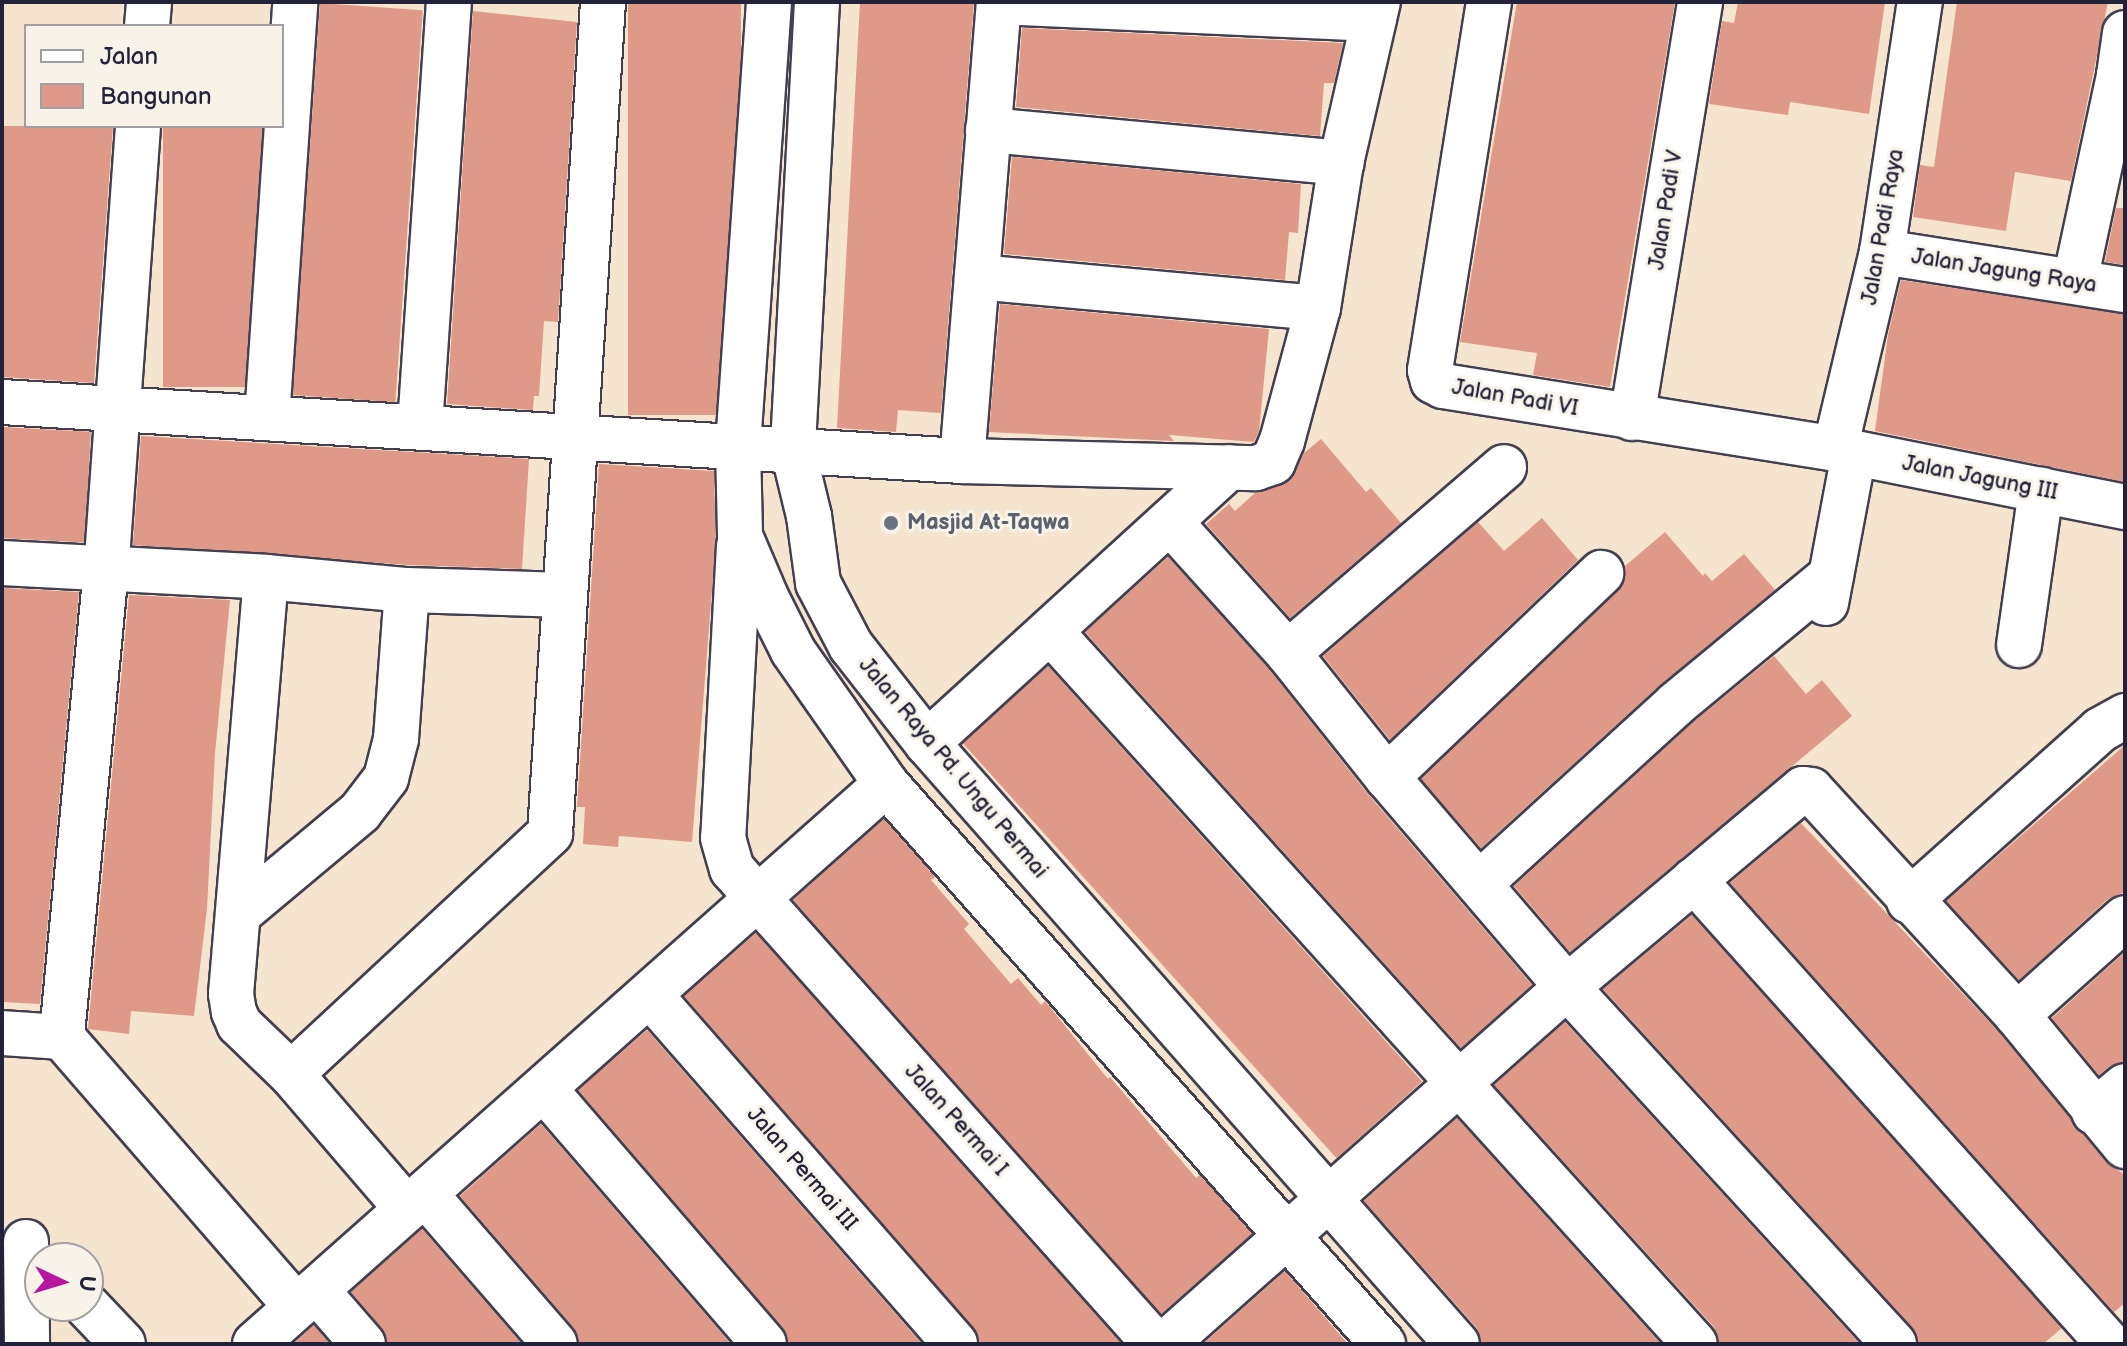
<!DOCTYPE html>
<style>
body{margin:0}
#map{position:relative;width:2127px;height:1346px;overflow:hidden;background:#f5e4ce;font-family:"Balsamiq Sans",sans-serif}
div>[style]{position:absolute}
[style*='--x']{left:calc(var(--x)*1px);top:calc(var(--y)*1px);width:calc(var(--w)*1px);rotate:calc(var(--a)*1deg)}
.building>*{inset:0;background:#df9988;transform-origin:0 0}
.roads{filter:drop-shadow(2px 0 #423f51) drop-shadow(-2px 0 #423f51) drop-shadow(0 2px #423f51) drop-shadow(0 -2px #423f51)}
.minor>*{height:44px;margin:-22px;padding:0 22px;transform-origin:22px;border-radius:22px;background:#fff}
.dots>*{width:22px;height:22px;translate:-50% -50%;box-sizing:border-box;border:4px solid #f7f3e8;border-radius:50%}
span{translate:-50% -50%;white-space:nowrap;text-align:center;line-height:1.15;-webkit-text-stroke:6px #f7f3e8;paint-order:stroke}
.street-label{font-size:22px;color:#22223b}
.worship-label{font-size:22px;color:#5b616d;font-weight:700}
.left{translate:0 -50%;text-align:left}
.frame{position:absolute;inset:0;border:4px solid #22223b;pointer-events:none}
.legend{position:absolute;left:24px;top:24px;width:260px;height:104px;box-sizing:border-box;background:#f7f3e8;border:2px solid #a29fa3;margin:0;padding:10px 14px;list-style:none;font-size:24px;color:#22223b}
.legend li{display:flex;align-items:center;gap:16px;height:40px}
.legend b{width:40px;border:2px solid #a29fa3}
.north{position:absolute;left:24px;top:1242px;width:80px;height:80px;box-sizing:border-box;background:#f7f3e8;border:2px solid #a29fa3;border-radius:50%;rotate:94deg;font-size:22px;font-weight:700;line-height:32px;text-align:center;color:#22223b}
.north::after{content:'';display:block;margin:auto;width:28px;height:36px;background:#b5179e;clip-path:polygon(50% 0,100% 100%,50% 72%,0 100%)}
</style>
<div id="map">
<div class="building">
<div style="left:628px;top:2px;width:113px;height:413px"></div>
<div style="clip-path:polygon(860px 2px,974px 2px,941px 413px,898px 410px,896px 432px,837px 428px)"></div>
<div style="clip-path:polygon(1517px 2px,1675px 2px,1610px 387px,1533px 375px,1537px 353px,1460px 342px)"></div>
<div style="clip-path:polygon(1738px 2px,1885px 2px,1869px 114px,1790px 102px,1788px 115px,1709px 104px,1722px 21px,1734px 23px)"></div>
<div style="clip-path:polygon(1957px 2px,2108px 2px,2071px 181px,2015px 172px,2006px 231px,1913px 217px,1920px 165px,1934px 167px)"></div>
<div style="left:320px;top:3px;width:103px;height:393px;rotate:4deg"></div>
<div style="clip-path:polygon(473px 11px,577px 22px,558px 322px,544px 321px,539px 396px,534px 396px,533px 410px,447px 404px)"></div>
<div style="clip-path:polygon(1022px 28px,1343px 43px,1334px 83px,1324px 83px,1320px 136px,1016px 107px)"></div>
<div style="clip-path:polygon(2px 126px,113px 126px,94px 383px,2px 377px)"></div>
<div style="left:163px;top:126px;width:99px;height:261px"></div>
<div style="clip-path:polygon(1012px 157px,1301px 184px,1298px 233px,1289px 232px,1285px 280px,1004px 254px)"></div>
<div style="clip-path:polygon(2116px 208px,2125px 208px,2125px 265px,2105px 262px)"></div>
<div style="clip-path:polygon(1901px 280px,2125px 314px,2125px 482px,1875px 431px,1888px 335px)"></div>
<div style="clip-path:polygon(1000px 304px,1269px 329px,1259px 431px,1254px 442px,1169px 435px,1174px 441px,989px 432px)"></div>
<div style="left:2px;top:427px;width:89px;height:111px;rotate:3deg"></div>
<div style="clip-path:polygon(141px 436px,529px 459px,522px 569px,409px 565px,133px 545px)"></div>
<div style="clip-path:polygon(1321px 439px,1366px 492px,1371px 488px,1401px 523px,1290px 618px,1206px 524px,1229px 504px,1235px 511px,1255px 493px,1290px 481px,1304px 453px)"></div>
<div style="clip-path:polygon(599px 464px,714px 471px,716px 540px,692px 842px,619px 836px,618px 847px,583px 844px,585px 807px,577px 807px)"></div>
<div style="clip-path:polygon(1542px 518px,1578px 560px,1390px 740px,1323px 656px,1478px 522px,1504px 551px)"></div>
<div style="clip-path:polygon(1665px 532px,1703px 576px,1705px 573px,1712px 581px,1744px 554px,1775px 590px,1659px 686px,1481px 848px,1421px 779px,1618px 591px,1625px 579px,1625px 566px)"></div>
<div style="clip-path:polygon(1168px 557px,1269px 669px,1367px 793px,1532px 985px,1461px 1048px,1085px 632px)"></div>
<div style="clip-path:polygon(2px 588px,79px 592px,40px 1004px,2px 1002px)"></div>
<div style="clip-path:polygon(129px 595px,230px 600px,215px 753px,207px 909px,194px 1016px,131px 1011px,129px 1034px,88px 1029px)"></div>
<div style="clip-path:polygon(1774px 656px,1806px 694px,1822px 680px,1852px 716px,1570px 952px,1514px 886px,1692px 723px)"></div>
<div style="left:1048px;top:666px;width:559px;height:115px;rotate:48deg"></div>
<div style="clip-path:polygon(2125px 745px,2125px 892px,2108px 899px,2019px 980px,1946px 901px)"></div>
<div style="clip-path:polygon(884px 819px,935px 877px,931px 880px,969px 924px,964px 929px,1011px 984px,1018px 978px,1041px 1005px,1045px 1001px,1108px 1079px,1110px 1077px,1196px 1178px,1200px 1175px,1252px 1234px,1161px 1314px,793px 900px)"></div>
<div style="clip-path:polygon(1801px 823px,1998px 1031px,2106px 1162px,2125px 1175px,2125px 1303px,2114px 1312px,1730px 883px)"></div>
<div style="clip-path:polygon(1692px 915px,2062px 1328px,2043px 1344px,1918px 1344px,1912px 1327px,1603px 989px)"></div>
<div style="clip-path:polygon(756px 933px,1122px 1344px,979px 1344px,974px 1328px,684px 996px)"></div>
<div style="clip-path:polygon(2125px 952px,2125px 1062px,2110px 1066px,2099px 1075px,2052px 1018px)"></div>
<div style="clip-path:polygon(1565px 1022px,1860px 1344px,1719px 1344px,1714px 1327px,1494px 1085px)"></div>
<div style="clip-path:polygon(647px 1030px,922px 1344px,788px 1344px,783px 1328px,578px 1090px)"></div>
<div style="clip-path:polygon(1457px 1118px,1661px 1344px,1481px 1344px,1476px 1327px,1364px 1201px)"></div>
<div style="clip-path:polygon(541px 1124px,731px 1344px,579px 1344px,574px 1328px,460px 1196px)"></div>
<div style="clip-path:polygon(422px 1229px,522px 1344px,387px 1344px,382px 1328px,351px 1292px)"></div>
<div style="clip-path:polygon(1285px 1271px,1348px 1344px,1203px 1344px)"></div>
<div style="clip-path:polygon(314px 1325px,330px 1344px,293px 1344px)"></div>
</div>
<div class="roads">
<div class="minor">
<div style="--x:769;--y:2;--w:445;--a:94"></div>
<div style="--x:738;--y:446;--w:90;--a:88.7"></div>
<div style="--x:740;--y:536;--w:66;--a:66.9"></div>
<div style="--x:766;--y:597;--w:60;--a:63.4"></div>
<div style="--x:793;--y:651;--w:162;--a:55"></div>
<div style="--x:886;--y:784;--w:749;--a:48.41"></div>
<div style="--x:817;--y:2;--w:449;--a:93.1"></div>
<div style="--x:793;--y:450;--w:68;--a:76.4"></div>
<div style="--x:809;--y:516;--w:68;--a:82.3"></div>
<div style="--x:818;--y:583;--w:71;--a:62.4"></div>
<div style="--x:851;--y:646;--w:123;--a:51.9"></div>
<div style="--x:927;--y:743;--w:801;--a:48.59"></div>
<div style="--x:999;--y:2;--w:375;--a:2.6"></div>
<div style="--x:1489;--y:2;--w:373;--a:99.1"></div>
<div style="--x:1430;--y:370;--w:11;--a:75"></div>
<div style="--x:1433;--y:381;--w:11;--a:27"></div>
<div style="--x:1443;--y:386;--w:397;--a:9.1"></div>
<div style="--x:1835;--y:449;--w:296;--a:11.3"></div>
<div style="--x:147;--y:26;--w:24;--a:-85"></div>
<div style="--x:2125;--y:33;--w:42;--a:98.1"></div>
<div style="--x:2119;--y:75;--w:6;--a:9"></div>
<div style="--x:138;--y:126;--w:444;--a:94.1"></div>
<div style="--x:106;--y:569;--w:470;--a:95.4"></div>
<div style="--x:62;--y:1037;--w:357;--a:49"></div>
<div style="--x:988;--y:130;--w:355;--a:5.3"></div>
<div style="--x:1882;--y:252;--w:246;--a:8.9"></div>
<div style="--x:977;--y:277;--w:342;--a:5.2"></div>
<div style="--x:2075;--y:281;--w:211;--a:-77.9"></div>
<div style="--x:2;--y:402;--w:962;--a:3.52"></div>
<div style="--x:962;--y:461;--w:294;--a:1.4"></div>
<div style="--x:1256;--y:468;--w:18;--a:-19"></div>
<div style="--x:1273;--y:462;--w:23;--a:-67"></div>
<div style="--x:1282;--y:441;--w:138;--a:-74.9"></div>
<div style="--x:1318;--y:308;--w:147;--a:-81"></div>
<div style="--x:1341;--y:163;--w:165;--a:-77.1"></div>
<div style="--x:267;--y:418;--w:417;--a:-86.1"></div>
<div style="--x:1632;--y:418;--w:422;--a:-80.7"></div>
<div style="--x:420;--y:426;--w:425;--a:-86.1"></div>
<div style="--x:1835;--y:449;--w:203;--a:-76.6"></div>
<div style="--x:1882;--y:252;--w:253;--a:-81.4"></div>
<div style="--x:962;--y:461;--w:460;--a:-85.4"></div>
<div style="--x:1170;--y:522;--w:176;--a:48"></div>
<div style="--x:1288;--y:653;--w:159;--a:51.4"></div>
<div style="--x:1387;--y:777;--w:277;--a:49.4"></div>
<div style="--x:1567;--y:987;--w:484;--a:47.5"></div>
<div style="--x:739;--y:546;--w:292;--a:93.1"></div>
<div style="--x:723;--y:838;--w:32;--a:74"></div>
<div style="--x:732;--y:869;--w:636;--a:48.31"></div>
<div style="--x:2;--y:563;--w:264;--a:3"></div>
<div style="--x:266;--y:577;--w:142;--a:5.3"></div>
<div style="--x:407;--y:590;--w:157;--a:1.8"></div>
<div style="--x:266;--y:577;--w:418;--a:94.8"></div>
<div style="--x:231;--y:994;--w:18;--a:81"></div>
<div style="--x:234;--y:1012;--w:13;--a:67"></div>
<div style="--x:239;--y:1024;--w:72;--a:43.9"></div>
<div style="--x:291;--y:1074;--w:178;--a:49.3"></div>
<div style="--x:1826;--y:603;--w:153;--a:-79.4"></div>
<div style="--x:1050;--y:631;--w:961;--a:47.87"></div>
<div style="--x:2019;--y:645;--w:157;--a:-81.9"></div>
<div style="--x:1288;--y:653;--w:285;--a:-40.7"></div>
<div style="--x:927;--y:743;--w:409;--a:-42.4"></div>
<div style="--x:1387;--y:777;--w:296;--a:-43.6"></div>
<div style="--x:1694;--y:880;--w:623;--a:48.19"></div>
<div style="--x:1479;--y:884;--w:267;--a:-42.4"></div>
<div style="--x:1676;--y:704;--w:201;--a:-39.6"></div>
<div style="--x:1909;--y:901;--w:256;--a:-41.8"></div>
<div style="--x:2100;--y:730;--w:29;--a:-29"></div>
<div style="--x:238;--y:914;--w:159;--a:-39.9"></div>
<div style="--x:360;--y:812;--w:43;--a:-52.6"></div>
<div style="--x:386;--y:778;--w:40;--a:-75.6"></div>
<div style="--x:396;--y:739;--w:149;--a:-85.8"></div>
<div style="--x:650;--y:995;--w:463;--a:48.8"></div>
<div style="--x:2017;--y:1015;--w:145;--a:-41.9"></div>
<div style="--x:2;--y:1033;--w:60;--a:3.8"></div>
<div style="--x:291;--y:1074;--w:354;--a:-42.9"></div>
<div style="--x:550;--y:833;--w:833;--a:-86.35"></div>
<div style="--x:545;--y:1090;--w:335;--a:49.2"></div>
<div style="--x:2094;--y:1112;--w:40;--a:-40"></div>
<div style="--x:425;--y:1194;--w:198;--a:49.1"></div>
<div style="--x:26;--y:1242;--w:102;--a:89.4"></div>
<div style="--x:317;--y:1291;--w:70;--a:49"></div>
<div style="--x:87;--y:1306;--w:52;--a:46.5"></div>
<div style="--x:255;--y:1344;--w:844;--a:-41.59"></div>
<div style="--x:1165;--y:1344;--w:538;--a:-41.61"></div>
<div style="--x:1567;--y:987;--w:308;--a:-40"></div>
<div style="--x:1803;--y:789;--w:8;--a:7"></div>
<div style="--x:1811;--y:790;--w:305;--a:47.5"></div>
<div style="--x:2017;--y:1015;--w:170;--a:50.5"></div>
</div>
</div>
<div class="dots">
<div style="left:891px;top:523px;background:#6b7280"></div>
</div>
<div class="street-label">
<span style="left:1666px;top:210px;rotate:-81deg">Jalan Padi V</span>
<span style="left:1883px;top:227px;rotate:-80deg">Jalan Padi Raya</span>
<span style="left:2004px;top:271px;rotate:9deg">Jalan Jagung Raya</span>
<span style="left:1515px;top:398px;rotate:10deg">Jalan Padi VI</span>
<span style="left:1980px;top:478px;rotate:11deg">Jalan Jagung III</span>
<span style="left:953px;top:768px;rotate:50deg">Jalan Raya Pd. Ungu Permai</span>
<span style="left:956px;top:1120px;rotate:48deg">Jalan Permai I</span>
<span style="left:802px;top:1169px;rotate:49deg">Jalan Permai III</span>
</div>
<div class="worship-label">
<span class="left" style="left:907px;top:523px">Masjid At-Taqwa</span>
</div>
<div class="frame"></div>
<ul class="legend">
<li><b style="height:10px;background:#fff"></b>Jalan</li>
<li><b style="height:22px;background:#df9988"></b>Bangunan</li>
</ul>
<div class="north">U</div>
</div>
